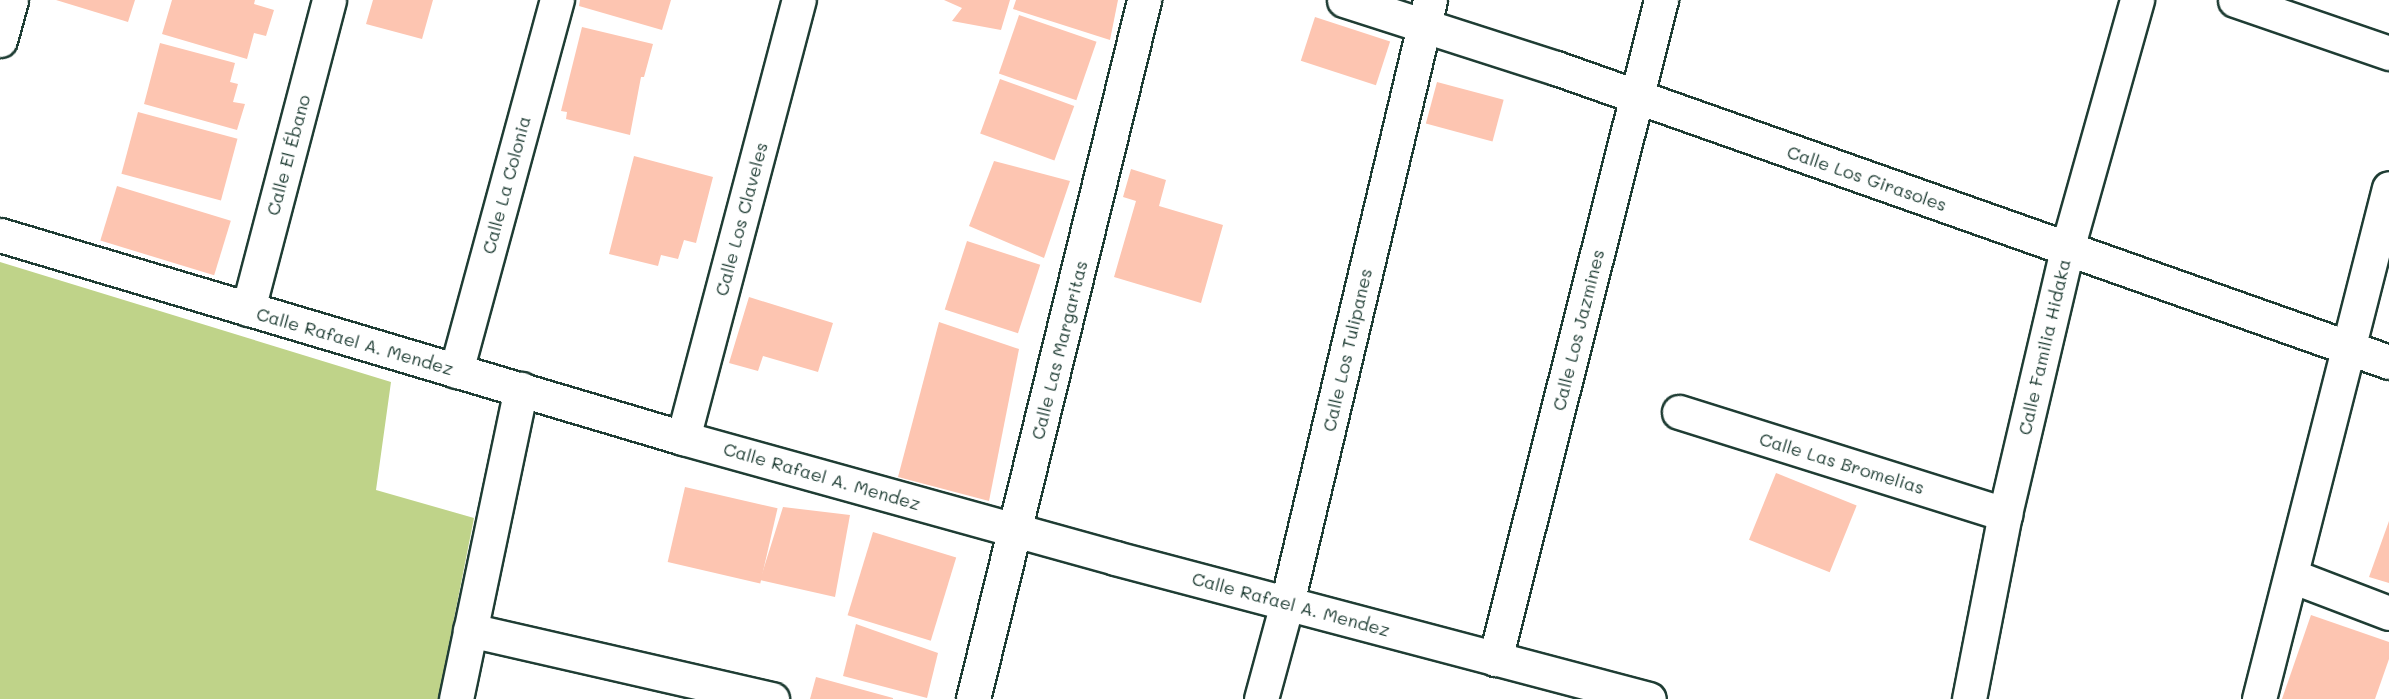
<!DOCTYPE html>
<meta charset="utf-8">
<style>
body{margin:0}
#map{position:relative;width:2389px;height:699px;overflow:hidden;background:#fff;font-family:Mali,sans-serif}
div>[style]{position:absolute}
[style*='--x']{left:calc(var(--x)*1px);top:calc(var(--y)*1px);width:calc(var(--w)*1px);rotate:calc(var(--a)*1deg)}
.green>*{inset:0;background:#bfd389}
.building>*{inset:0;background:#fdc5b1;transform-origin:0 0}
.roads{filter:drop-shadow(2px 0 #1f3d34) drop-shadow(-2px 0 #1f3d34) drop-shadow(0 2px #1f3d34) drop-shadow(0 -2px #1f3d34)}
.street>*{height:33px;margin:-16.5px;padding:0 16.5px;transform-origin:16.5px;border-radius:16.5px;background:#fff}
span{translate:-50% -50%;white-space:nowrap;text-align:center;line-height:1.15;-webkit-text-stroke:4.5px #fff;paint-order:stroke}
.street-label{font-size:18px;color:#1f3d34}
</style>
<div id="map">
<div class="green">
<div style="clip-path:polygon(0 262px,391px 382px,376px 490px,474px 518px,438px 699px,0 699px)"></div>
</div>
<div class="building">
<div style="clip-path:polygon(56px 0,135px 0,128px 22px)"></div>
<div style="clip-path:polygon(172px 0,255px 0,254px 4px,274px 10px,266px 36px,254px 33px,247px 59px,162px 34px)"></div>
<div style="clip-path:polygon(373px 0,433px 0,422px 39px,366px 24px)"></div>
<div style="clip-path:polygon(580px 0,671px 0,662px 30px,579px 6px)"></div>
<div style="clip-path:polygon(944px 0,1010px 0,1001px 30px,952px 21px,962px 8px)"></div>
<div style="clip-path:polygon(1016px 0,1118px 0,1110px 40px,1013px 9px)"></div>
<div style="left:1019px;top:15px;width:82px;height:62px;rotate:19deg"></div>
<div style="left:1315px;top:17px;width:79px;height:46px;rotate:18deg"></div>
<div style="clip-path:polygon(582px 27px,653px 44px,644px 77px,641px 77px,630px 135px,566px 119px,567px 112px,561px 111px)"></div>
<div style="clip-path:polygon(160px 43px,235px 63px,230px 82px,238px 84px,233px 102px,245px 104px,237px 130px,144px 104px)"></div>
<div style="left:1000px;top:79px;width:79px;height:58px;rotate:20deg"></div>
<div style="left:1437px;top:82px;width:69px;height:43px;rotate:15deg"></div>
<div style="left:138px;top:112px;width:103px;height:64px;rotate:15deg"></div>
<div style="clip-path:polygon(634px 156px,713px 177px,696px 243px,684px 240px,678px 259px,661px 255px,658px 266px,609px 254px)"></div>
<div style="clip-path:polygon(994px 161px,1070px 181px,1044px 258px,969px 226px)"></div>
<div style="clip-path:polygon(1131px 169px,1166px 180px,1159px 206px,1223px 225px,1201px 303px,1114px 277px,1136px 201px,1123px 197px)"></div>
<div style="left:117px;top:186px;width:119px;height:57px;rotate:17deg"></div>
<div style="left:967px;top:241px;width:77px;height:72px;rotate:18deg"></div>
<div style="clip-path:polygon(749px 297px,833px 323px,818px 372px,763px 356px,758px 371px,729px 363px)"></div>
<div style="clip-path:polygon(939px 322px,1019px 349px,989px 501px,898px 477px)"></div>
<div style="left:1776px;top:473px;width:87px;height:72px;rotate:22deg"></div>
<div style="left:685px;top:487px;width:95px;height:77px;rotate:13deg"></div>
<div style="clip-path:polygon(783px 507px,850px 515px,835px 597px,760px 580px)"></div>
<div style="clip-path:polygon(2389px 521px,2389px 583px,2369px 577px)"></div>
<div style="left:873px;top:532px;width:87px;height:87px;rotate:17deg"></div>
<div style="clip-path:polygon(2311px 615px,2389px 642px,2389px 659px,2375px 699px,2282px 699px)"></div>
<div style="clip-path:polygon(856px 624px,938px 653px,927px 698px,843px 676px)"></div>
<div style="clip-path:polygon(816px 677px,893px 698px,893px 699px,810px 699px)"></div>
</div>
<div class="roads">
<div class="street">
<div style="--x:1344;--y:0;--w:223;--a:17.8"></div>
<div style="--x:1556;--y:68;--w:883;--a:19.44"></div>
<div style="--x:2235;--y:0;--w:163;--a:19"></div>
<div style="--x:0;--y:40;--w:41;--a:-74.6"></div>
<div style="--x:0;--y:235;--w:713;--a:16.55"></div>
<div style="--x:683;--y:438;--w:448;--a:15.5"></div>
<div style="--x:1115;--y:558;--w:552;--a:14.79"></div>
<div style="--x:248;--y:309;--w:319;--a:-75.3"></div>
<div style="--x:456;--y:371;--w:385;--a:-74.8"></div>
<div style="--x:1679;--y:412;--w:342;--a:17.4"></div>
<div style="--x:683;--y:438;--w:453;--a:-75.2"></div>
<div style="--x:2292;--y:576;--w:104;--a:20.9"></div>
<div style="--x:470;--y:630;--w:310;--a:12.9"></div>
<div style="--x:1495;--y:659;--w:680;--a:-75.86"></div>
<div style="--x:456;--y:699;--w:317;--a:-78.2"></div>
<div style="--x:973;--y:699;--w:720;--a:-76.25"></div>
<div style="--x:1261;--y:699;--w:99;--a:-74.8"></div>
<div style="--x:1287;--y:603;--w:620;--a:-76.66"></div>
<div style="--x:1969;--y:699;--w:188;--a:-79"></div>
<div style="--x:2005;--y:514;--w:272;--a:-76.8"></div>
<div style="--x:2067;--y:249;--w:259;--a:-74.3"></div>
<div style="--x:2259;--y:699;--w:527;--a:-75.73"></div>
</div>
</div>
<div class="street-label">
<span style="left:288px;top:155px;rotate:-75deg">Calle El Ébano</span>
<span style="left:1867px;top:178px;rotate:19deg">Calle Los Girasoles</span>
<span style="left:506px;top:185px;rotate:-75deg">Calle La Colonia</span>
<span style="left:741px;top:219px;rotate:-75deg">Calle Los Claveles</span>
<span style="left:1578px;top:330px;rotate:-76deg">Calle Los Jazmines</span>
<span style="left:355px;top:341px;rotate:16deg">Calle Rafael A. Mendez</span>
<span style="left:2044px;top:347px;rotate:-77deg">Calle Familia Hidaka</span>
<span style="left:1059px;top:350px;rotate:-76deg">Calle Las Margaritas</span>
<span style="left:1347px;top:350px;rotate:-77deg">Calle Los Tulipanes</span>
<span style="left:1842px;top:463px;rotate:17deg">Calle Las Bromelias</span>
<span style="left:822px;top:476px;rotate:16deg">Calle Rafael A. Mendez</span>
<span style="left:1291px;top:604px;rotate:15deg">Calle Rafael A. Mendez</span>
</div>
</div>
